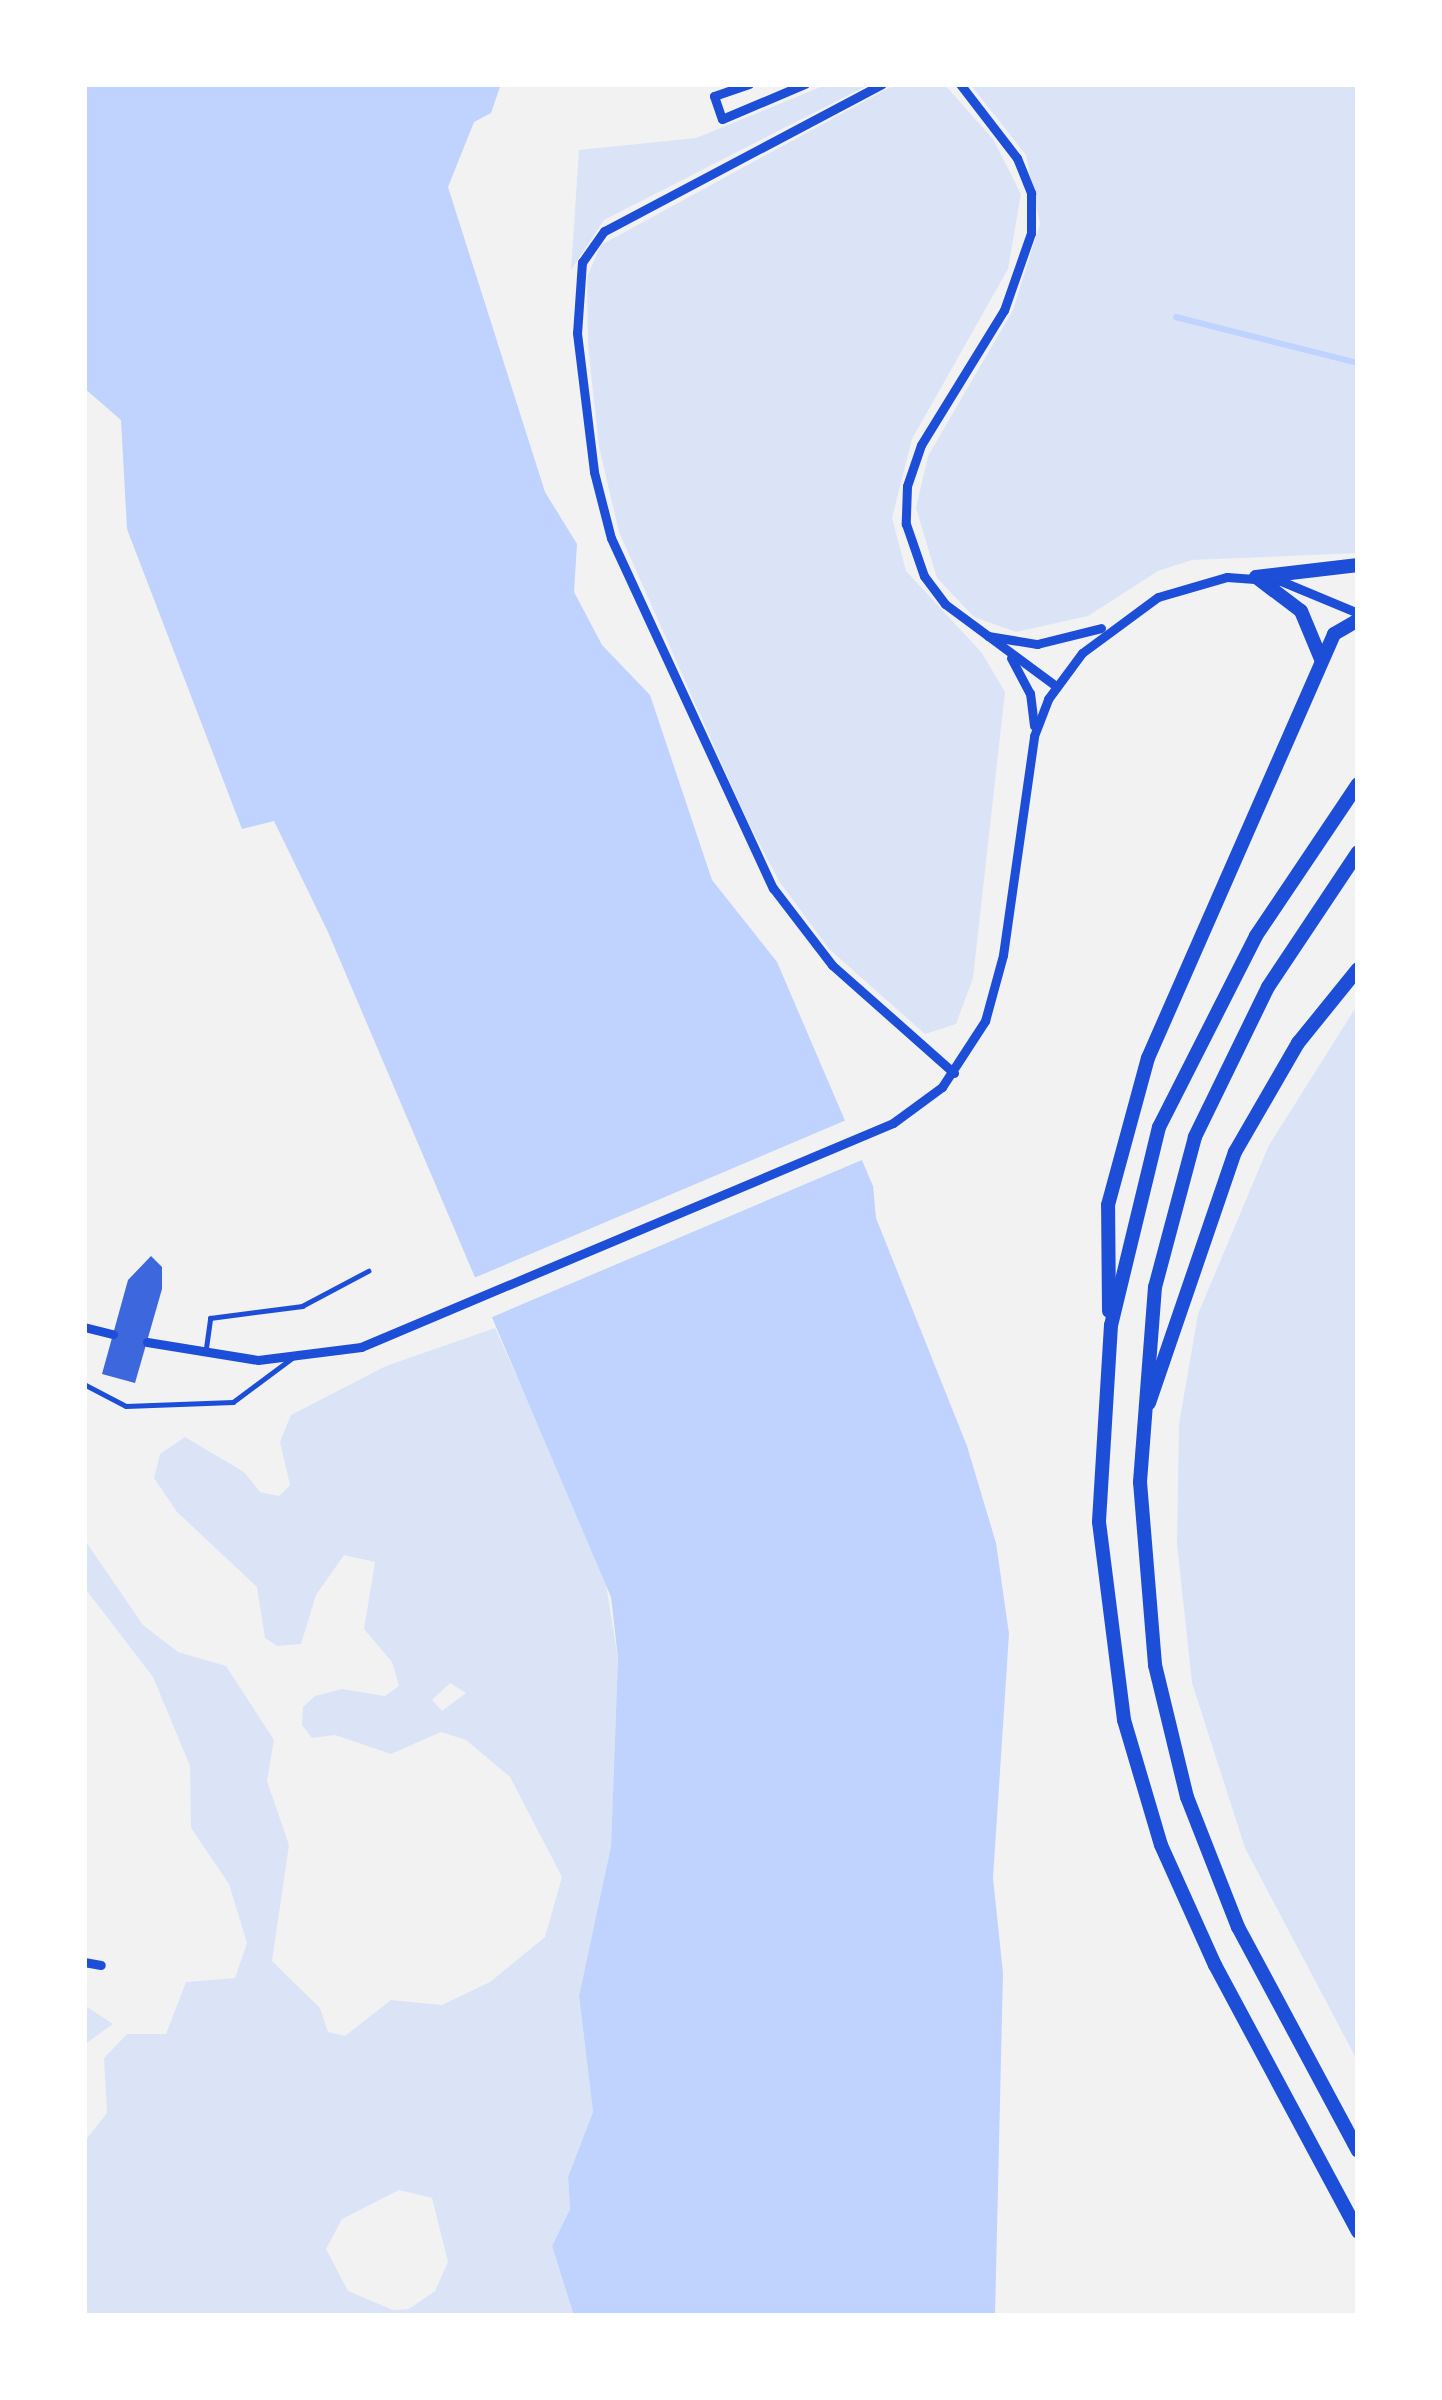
<!DOCTYPE html>
<style>
body{margin:0}
#map{position:relative;width:1442px;height:2400px;overflow:hidden;background:#f2f2f2;font-family:"Noto Sans",sans-serif}
div>[style]{position:absolute}
[style*='--x']{left:calc(var(--x)*1px);top:calc(var(--y)*1px);width:calc(var(--w)*1px);rotate:calc(var(--a)*1deg)}
.green>*{inset:0;background:#dbe4f7}
.water>*{inset:0;background:#bfd3fe}
.pier>*{inset:0;background:#f2f2f2;transform-origin:0 0}
.stream>*{height:6px;margin:-3px;padding:0 3px;transform-origin:3px;border-radius:3px;background:#bfd3fe}
.building>*{inset:0;background:#3d67dc}
.service>*{height:4.5px;margin:-2.25px;padding:0 2.25px;transform-origin:2.25px;border-radius:2.25px;background:#1d4ed8}
.minor>*{height:9px;margin:-4.5px;padding:0 4.5px;transform-origin:4.5px;border-radius:4.5px;background:#1d4ed8}
.secondary>*{height:14px;margin:-7px;padding:0 7px;transform-origin:7px;border-radius:7px;background:#1d4ed8}
span{translate:-50% -50%;white-space:nowrap;text-align:center;line-height:1.15;-webkit-text-stroke:10px #fff;paint-order:stroke}
.frame{position:absolute;inset:0;border:87px solid #fff;pointer-events:none}
</style>
<div id="map">
<div class="green">
<div style="clip-path:polygon(828px 84px,870px 84px,604px 220px,571px 270px,579px 150px,696px 138px)"></div>
<div style="clip-path:polygon(896px 84px,944px 84px,993px 139px,1021px 194px,1008px 269px,912px 439px,892px 518px,906px 571px,982px 653px,1005px 692px,973px 978px,956px 1024px,925px 1034px,829px 949px,779px 881px,746px 818px,619px 532px,599px 447px,588px 346px,587px 277px,601px 245px)"></div>
<div style="clip-path:polygon(970px 84px,1358px 84px,1358px 553px,1192px 560px,1158px 571px,1088px 616px,1016px 632px,974px 617px,937px 578px,916px 508px,928px 456px,1013px 310px,1040px 224px,1026px 155px)"></div>
<div style="clip-path:polygon(1358px 1004px,1358px 2062px,1245px 1848px,1192px 1683px,1177px 1544px,1179px 1424px,1198px 1314px,1269px 1145px)"></div>
<div style="clip-path:polygon(evenodd,495px 1328px,603px 1566px,618px 1658px,611px 1846px,579px 1996px,593px 2112px,568px 2177px,570px 2209px,552px 2246px,574px 2316px,84px 2316px,84px 2142px,107px 2113px,104px 2058px,127px 2034px,166px 2034px,186px 1982px,235px 1978px,247px 1943px,229px 1884px,191px 1828px,190px 1766px,153px 1677px,84px 1587px,84px 1539px,143px 1625px,178px 1652px,226px 1666px,274px 1740px,267px 1781px,289px 1845px,272px 1961px,320px 2008px,328px 2032px,345px 2036px,391px 2000px,442px 2005px,490px 1982px,545px 1937px,562px 1877px,510px 1777px,466px 1740px,441px 1732px,391px 1754px,335px 1735px,312px 1738px,302px 1725px,303px 1707px,315px 1696px,342px 1689px,385px 1696px,399px 1686px,392px 1662px,364px 1629px,375px 1562px,344px 1555px,316px 1595px,301px 1644px,277px 1646px,265px 1638px,257px 1587px,177px 1512px,154px 1478px,160px 1454px,185px 1437px,244px 1472px,260px 1492px,279px 1496px,290px 1485px,280px 1442px,291px 1415px,386px 1366px,495px 1328px,450px 1683px,466px 1693px,442px 1711px,432px 1700px,450px 1683px,495px 1328px,399px 2190px,432px 2198px,448px 2262px,435px 2291px,409px 2309px,393px 2310px,348px 2291px,326px 2249px,342px 2219px,399px 2190px)"></div>
<div style="clip-path:polygon(84px 2005px,113px 2024px,84px 2045px)"></div>
</div>
<div class="water">
<div style="clip-path:polygon(84px 84px,501px 84px,491px 113px,474px 122px,448px 187px,545px 492px,577px 544px,574px 592px,602px 645px,650px 695px,712px 880px,777px 962px,873px 1186px,876px 1218px,967px 1446px,996px 1543px,1009px 1634px,993px 1878px,1003px 1973px,995px 2316px,574px 2316px,552px 2246px,570px 2209px,568px 2177px,593px 2112px,579px 1996px,611px 1846px,618px 1658px,611px 1597px,328px 932px,274px 821px,242px 829px,127px 529px,121px 420px,84px 388px)"></div>
</div>
<div class="pier">
<div style="left:851px;top:1118px;width:43px;height:413px;rotate:67deg"></div>
</div>
<div class="stream">
<div style="--x:1176;--y:317;--w:188;--a:14.2"></div>
</div>
<div class="building">
<div style="clip-path:polygon(151px 1256px,162px 1267px,162px 1289px,135px 1383px,102px 1374px,128px 1280px)"></div>
</div>
<div class="service">
<div style="--x:206;--y:1348;--w:30;--a:-82"></div>
<div style="--x:210;--y:1318;--w:93;--a:-7.4"></div>
<div style="--x:302;--y:1306;--w:75;--a:-27.9"></div>
<div style="--x:84;--y:1384;--w:47;--a:27.6"></div>
<div style="--x:126;--y:1406;--w:107;--a:-2.1"></div>
<div style="--x:233;--y:1402;--w:74;--a:-36.7"></div>
</div>
<div class="minor">
<div style="--x:749;--y:84;--w:37;--a:161"></div>
<div style="--x:714;--y:96;--w:24;--a:71"></div>
<div style="--x:722;--y:119;--w:90;--a:-22.9"></div>
<div style="--x:882;--y:84;--w:314;--a:152.1"></div>
<div style="--x:604;--y:231;--w:38;--a:125"></div>
<div style="--x:582;--y:262;--w:71;--a:94"></div>
<div style="--x:577;--y:333;--w:140;--a:83"></div>
<div style="--x:594;--y:472;--w:68;--a:75.6"></div>
<div style="--x:611;--y:538;--w:386;--a:65.2"></div>
<div style="--x:773;--y:888;--w:97;--a:52.5"></div>
<div style="--x:832;--y:965;--w:163;--a:41.5"></div>
<div style="--x:960;--y:84;--w:93;--a:52.4"></div>
<div style="--x:1017;--y:158;--w:38;--a:68"></div>
<div style="--x:1031;--y:193;--w:40;--a:90"></div>
<div style="--x:1031;--y:233;--w:82;--a:109.3"></div>
<div style="--x:1004;--y:310;--w:158;--a:121.6"></div>
<div style="--x:921;--y:445;--w:43;--a:108.9"></div>
<div style="--x:907;--y:486;--w:38;--a:92"></div>
<div style="--x:906;--y:524;--w:55;--a:70.9"></div>
<div style="--x:924;--y:576;--w:35;--a:53"></div>
<div style="--x:945;--y:604;--w:139;--a:36.5"></div>
<div style="--x:988;--y:636;--w:50;--a:9.3"></div>
<div style="--x:1037;--y:644;--w:66;--a:-14"></div>
<div style="--x:1011;--y:658;--w:40;--a:62"></div>
<div style="--x:1030;--y:693;--w:33;--a:83"></div>
<div style="--x:84;--y:1327;--w:30;--a:14"></div>
<div style="--x:147;--y:1342;--w:112;--a:9.2"></div>
<div style="--x:258;--y:1360;--w:104;--a:-7.2"></div>
<div style="--x:361;--y:1347;--w:577;--a:-22.83"></div>
<div style="--x:893;--y:1123;--w:61;--a:-36.3"></div>
<div style="--x:942;--y:1087;--w:79;--a:-56.9"></div>
<div style="--x:985;--y:1021;--w:68;--a:-74.7"></div>
<div style="--x:1003;--y:955;--w:221;--a:-81.9"></div>
<div style="--x:1034;--y:736;--w:40;--a:-69"></div>
<div style="--x:1048;--y:699;--w:57;--a:-53.5"></div>
<div style="--x:1082;--y:653;--w:94;--a:-36.4"></div>
<div style="--x:1158;--y:597;--w:72;--a:-16.2"></div>
<div style="--x:1227;--y:577;--w:54;--a:4.2"></div>
<div style="--x:1281;--y:581;--w:83;--a:22.6"></div>
<div style="--x:84;--y:1962;--w:17;--a:10"></div>
</div>
<div class="secondary">
<div style="--x:1256;--y:577;--w:56;--a:37.1"></div>
<div style="--x:1301;--y:611;--w:52;--a:67.4"></div>
<div style="--x:1256;--y:577;--w:103;--a:-6.7"></div>
<div style="--x:1358;--y:784;--w:183;--a:123.9"></div>
<div style="--x:1256;--y:936;--w:214;--a:116.9"></div>
<div style="--x:1159;--y:1127;--w:204;--a:103.6"></div>
<div style="--x:1111;--y:1325;--w:197;--a:93.5"></div>
<div style="--x:1099;--y:1522;--w:200;--a:82.8"></div>
<div style="--x:1124;--y:1720;--w:130;--a:73.5"></div>
<div style="--x:1161;--y:1845;--w:132;--a:65.8"></div>
<div style="--x:1215;--y:1965;--w:303;--a:61.8"></div>
<div style="--x:1358;--y:852;--w:162;--a:123.7"></div>
<div style="--x:1268;--y:987;--w:167;--a:116"></div>
<div style="--x:1195;--y:1137;--w:155;--a:104.9"></div>
<div style="--x:1155;--y:1287;--w:196;--a:94.4"></div>
<div style="--x:1140;--y:1482;--w:184;--a:85.3"></div>
<div style="--x:1155;--y:1665;--w:136;--a:76.4"></div>
<div style="--x:1187;--y:1797;--w:140;--a:68.6"></div>
<div style="--x:1238;--y:1927;--w:254;--a:61.8"></div>
<div style="--x:1109;--y:1311;--w:106;--a:-90.5"></div>
<div style="--x:1108;--y:1205;--w:152;--a:-74.8"></div>
<div style="--x:1148;--y:1058;--w:463;--a:-66.3"></div>
<div style="--x:1334;--y:634;--w:28;--a:-30"></div>
<div style="--x:1149;--y:1403;--w:265;--a:-71.1"></div>
<div style="--x:1235;--y:1152;--w:126;--a:-60"></div>
<div style="--x:1298;--y:1043;--w:95;--a:-51"></div>
</div>
<div class="frame"></div>
</div>
